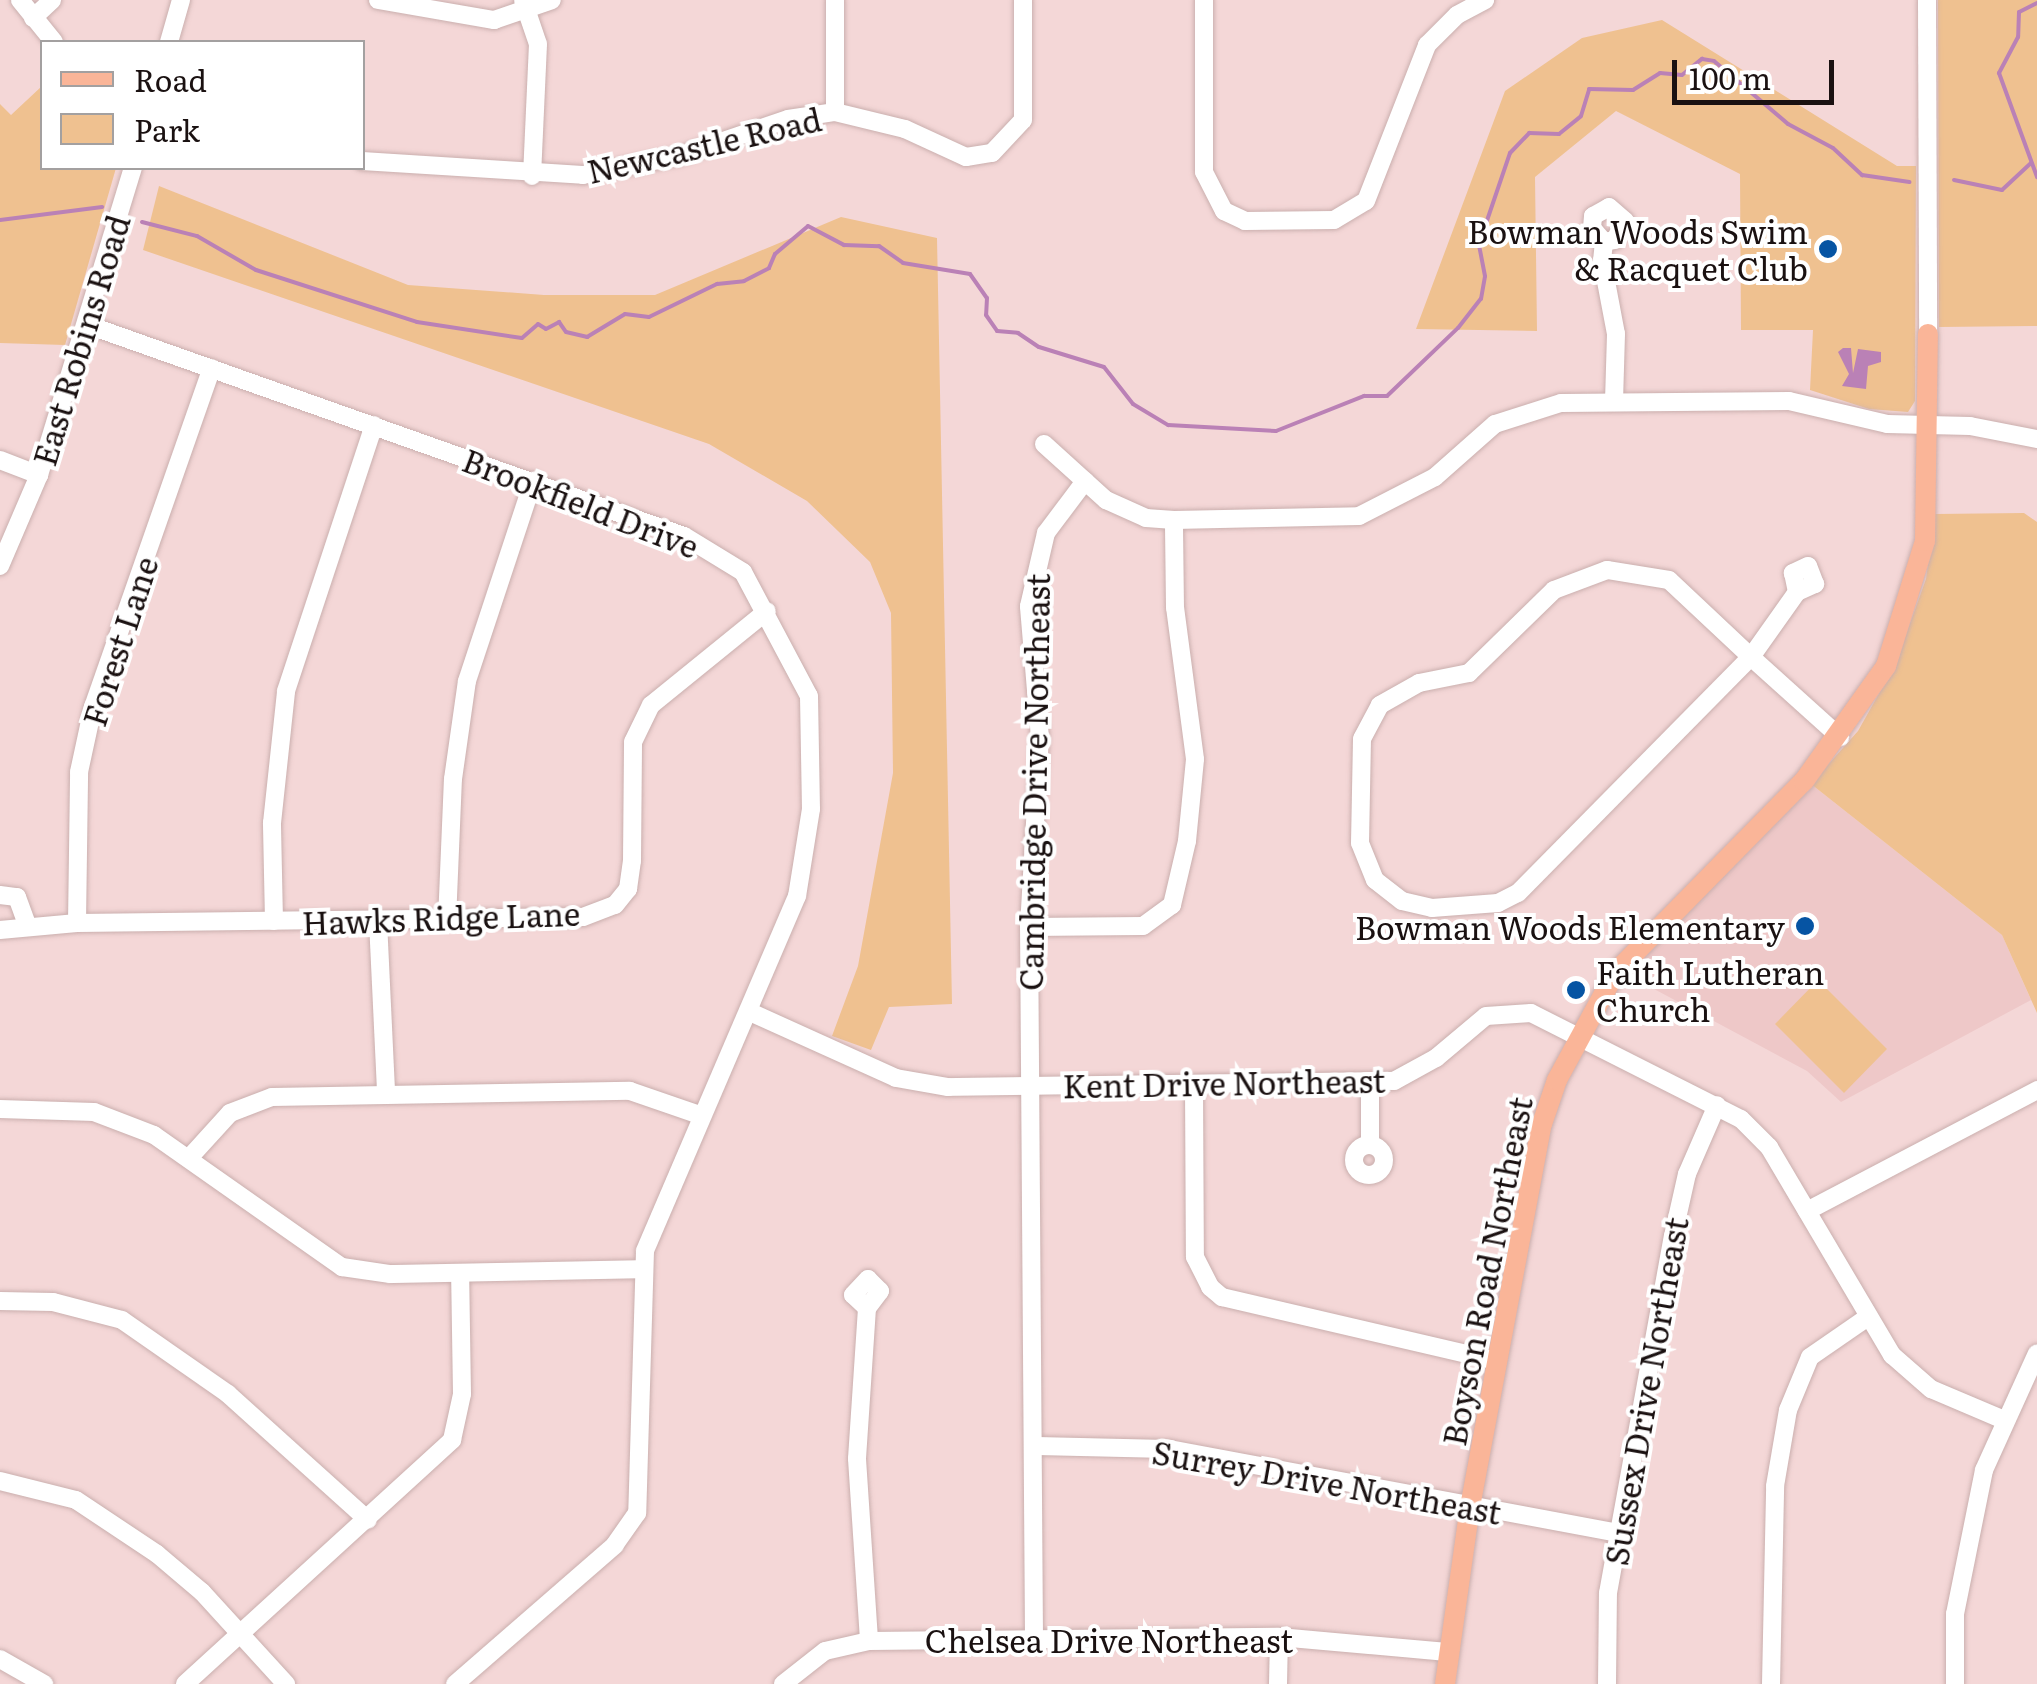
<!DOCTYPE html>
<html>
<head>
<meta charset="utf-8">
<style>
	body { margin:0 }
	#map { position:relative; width:2037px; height:1684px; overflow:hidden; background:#f4d7d7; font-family:Literata,serif }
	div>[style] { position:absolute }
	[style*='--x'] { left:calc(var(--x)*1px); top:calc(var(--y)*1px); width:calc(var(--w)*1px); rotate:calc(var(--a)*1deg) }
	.built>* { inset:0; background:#eec8c8 }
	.green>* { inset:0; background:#efc190 }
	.water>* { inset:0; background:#ba81b6 }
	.stream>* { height:4px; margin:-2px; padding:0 2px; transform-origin:2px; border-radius:2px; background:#ba81b6 }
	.roads { filter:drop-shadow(0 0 2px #caafae) drop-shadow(0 0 2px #caafae) }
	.minor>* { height:18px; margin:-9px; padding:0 9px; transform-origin:9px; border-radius:9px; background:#fff }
	.minor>.ring { margin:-9px; padding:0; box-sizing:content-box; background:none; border:18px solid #fff; border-radius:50% }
	.major>* { height:20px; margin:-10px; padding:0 10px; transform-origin:10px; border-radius:10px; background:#fab598 }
	.dots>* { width:28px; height:28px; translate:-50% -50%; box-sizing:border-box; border:5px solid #fff; border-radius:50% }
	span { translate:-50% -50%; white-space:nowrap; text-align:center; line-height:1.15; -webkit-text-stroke:8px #fff; paint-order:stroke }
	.street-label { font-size:32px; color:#1a1111 }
	.poi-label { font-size:32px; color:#1a1111 }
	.right { translate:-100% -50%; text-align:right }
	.left { translate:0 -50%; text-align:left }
	.legend { position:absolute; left:40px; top:40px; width:325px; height:130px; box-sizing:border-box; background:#fff; border:2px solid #a3a0a0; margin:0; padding:12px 18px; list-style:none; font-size:30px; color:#1a1111 }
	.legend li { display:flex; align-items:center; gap:20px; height:50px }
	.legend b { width:50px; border:2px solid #a3a0a0 }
	.scale { position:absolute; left:1672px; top:60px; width:162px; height:45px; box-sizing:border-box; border:5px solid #1a1111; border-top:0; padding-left:12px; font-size:30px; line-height:35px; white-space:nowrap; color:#1a1111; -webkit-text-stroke:8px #fff; paint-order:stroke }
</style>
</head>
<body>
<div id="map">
	<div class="built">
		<div style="clip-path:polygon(1811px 784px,2002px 935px,2031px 1000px,1841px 1102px,1807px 1071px,1628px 975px)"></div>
	</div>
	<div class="green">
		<div style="clip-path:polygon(1938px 0,2037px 0,2037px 326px,1939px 327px)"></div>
		<div style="clip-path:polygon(1662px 20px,1897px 166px,1916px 166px,1915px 401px,1908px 412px,1869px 409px,1810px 390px,1813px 330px,1741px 330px,1740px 174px,1616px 111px,1535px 177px,1537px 331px,1416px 329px,1505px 91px,1582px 38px)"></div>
		<div style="clip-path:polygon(42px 86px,42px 168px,116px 168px,65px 345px,0 343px,0 104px,11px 115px)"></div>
		<div style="clip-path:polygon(159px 186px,408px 285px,544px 295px,655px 295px,841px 217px,937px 238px,952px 1004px,889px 1007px,871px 1050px,832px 1036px,858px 966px,893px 773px,891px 613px,870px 562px,807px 501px,709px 444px,143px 250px)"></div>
		<div style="clip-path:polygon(2024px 513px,2037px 522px,2037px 1013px,2002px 935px,1811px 784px,1858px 731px,1895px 665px,1926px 579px,1935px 514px)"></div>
		<div style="clip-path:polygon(1818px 980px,1887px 1049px,1844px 1093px,1775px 1024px)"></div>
	</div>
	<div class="water">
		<div style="clip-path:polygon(1843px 348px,1851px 348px,1853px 373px,1858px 349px,1881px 352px,1881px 362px,1868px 366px,1866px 389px,1842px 386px,1849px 374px,1838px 352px)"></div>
	</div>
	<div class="stream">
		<div style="--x:2037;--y:3;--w:20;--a:153"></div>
		<div style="--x:2019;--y:12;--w:25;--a:92"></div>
		<div style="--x:2018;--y:37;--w:41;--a:117.8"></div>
		<div style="--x:1999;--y:73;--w:111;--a:69.9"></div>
		<div style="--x:1954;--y:180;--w:49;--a:11.8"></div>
		<div style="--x:2002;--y:190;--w:40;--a:-43"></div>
		<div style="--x:0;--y:220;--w:103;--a:-7.3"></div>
		<div style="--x:142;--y:222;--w:57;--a:14.3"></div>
		<div style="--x:197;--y:236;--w:68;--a:30"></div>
		<div style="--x:256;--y:270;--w:169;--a:17.9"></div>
		<div style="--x:417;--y:322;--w:106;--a:8.7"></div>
		<div style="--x:522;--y:338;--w:21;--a:-41"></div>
		<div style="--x:538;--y:324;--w:9;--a:32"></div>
		<div style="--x:546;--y:329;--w:15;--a:-28"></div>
		<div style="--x:559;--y:322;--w:12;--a:55"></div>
		<div style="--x:566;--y:332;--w:22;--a:13"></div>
		<div style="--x:587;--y:337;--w:44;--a:-31.2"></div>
		<div style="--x:625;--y:314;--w:24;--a:7"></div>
		<div style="--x:649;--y:317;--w:76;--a:-25.9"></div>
		<div style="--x:717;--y:284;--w:27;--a:-6"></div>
		<div style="--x:744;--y:281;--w:28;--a:-27"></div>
		<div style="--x:769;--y:268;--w:15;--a:-67"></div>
		<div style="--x:775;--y:254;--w:43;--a:-40.3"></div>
		<div style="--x:808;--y:226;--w:41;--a:27.8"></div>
		<div style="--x:844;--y:245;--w:35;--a:2"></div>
		<div style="--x:879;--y:246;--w:29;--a:35"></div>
		<div style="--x:903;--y:263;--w:68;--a:9.3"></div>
		<div style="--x:970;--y:274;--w:29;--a:55"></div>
		<div style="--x:987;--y:298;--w:17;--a:93"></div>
		<div style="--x:986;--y:315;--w:19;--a:55"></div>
		<div style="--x:997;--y:331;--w:21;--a:5"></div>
		<div style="--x:1018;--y:333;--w:25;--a:34"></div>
		<div style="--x:1039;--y:347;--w:68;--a:17.1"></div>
		<div style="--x:1104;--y:367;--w:47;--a:51.9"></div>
		<div style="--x:1133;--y:404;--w:41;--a:31"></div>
		<div style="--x:1168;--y:425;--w:108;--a:3.2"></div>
		<div style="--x:1276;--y:431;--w:95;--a:-21.7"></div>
		<div style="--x:1364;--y:396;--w:23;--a:0"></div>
		<div style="--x:1387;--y:396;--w:98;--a:-43.8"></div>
		<div style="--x:1458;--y:328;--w:37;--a:-52"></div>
		<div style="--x:1481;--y:299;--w:23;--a:-80"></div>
		<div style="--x:1485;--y:276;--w:33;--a:-101"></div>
		<div style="--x:1479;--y:244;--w:96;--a:-71.2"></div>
		<div style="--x:1510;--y:153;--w:28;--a:-46"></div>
		<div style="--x:1529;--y:133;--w:30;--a:2"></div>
		<div style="--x:1559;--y:134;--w:28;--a:-39"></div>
		<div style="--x:1581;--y:116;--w:28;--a:-73"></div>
		<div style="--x:1589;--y:89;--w:44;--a:1.3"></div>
		<div style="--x:1633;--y:90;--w:32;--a:-32"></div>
		<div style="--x:1660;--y:73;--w:22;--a:5"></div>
		<div style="--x:1682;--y:75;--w:26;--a:-39"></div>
		<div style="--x:1702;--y:59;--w:12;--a:9"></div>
		<div style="--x:1714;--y:61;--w:97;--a:40.4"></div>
		<div style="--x:1788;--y:124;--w:51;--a:28.1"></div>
		<div style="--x:1833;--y:148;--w:40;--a:43"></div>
		<div style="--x:1862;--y:175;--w:48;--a:8.5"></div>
	</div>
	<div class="roads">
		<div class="minor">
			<div style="--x:20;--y:0;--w:54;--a:51"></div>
			<div style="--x:378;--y:0;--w:118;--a:9.8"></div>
			<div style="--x:494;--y:20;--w:61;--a:-19"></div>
			<div style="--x:523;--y:0;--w:46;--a:71.2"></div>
			<div style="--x:538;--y:44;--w:132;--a:92.6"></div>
			<div style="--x:1204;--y:0;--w:172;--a:90"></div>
			<div style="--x:1204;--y:172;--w:44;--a:62.9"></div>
			<div style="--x:1224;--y:211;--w:23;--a:25"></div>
			<div style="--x:1245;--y:221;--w:89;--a:-0.6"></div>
			<div style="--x:1334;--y:220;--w:37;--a:-31"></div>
			<div style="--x:1366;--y:201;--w:168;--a:-68.6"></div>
			<div style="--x:1427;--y:45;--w:42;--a:-45"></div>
			<div style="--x:1457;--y:15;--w:32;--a:-28"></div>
			<div style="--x:1927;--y:0;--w:334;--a:89.8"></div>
			<div style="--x:33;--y:18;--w:26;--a:-43"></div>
			<div style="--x:169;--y:42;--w:44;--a:-74.1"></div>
			<div style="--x:835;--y:112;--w:112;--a:-90"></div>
			<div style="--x:362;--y:161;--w:221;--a:3.6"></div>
			<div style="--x:583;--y:175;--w:98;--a:-11.2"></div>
			<div style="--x:679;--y:156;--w:115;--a:-18.7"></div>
			<div style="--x:788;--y:119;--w:48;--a:-8.5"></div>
			<div style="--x:835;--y:112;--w:72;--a:13.7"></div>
			<div style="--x:905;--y:129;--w:67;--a:24.7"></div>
			<div style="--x:966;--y:157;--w:26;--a:-9"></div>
			<div style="--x:992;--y:153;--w:45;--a:-46.8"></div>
			<div style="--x:1023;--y:120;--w:120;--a:-90"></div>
			<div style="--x:1604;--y:242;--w:18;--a:-131"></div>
			<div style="--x:1592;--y:228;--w:12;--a:-85"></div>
			<div style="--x:1593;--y:216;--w:18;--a:-29"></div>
			<div style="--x:1609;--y:207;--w:21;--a:41"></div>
			<div style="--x:1625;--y:221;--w:21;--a:118"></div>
			<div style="--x:1615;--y:240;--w:11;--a:170"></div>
			<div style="--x:1604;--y:242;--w:18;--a:96"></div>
			<div style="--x:1602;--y:260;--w:75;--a:79.3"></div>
			<div style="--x:1616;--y:334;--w:68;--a:91.7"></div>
			<div style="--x:88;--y:325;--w:632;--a:19.5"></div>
			<div style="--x:684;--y:536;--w:69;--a:31.4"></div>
			<div style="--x:743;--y:572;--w:140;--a:62"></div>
			<div style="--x:809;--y:696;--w:113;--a:89"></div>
			<div style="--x:811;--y:809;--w:88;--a:99.1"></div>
			<div style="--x:797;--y:896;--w:386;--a:113.2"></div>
			<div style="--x:645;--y:1251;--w:262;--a:91.7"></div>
			<div style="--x:637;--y:1513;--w:39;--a:125"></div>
			<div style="--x:615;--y:1545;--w:212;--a:139"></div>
			<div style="--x:1044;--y:444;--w:84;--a:42.1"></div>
			<div style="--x:1106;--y:500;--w:44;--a:24.2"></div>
			<div style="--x:1146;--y:518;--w:28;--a:4"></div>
			<div style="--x:1174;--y:520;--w:185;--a:-1.2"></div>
			<div style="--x:1359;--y:516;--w:85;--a:-27.2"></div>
			<div style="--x:1435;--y:477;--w:80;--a:-41.5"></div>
			<div style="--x:1495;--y:424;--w:69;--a:-17.7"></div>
			<div style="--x:1561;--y:403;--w:228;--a:-0.5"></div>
			<div style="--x:1789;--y:401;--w:101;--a:13.2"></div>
			<div style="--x:1887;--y:424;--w:83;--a:1.4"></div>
			<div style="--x:1970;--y:426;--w:68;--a:11"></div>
			<div style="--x:0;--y:460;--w:42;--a:21"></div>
			<div style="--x:0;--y:566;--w:99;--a:-66.8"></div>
			<div style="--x:39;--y:475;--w:321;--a:-73"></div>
			<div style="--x:1797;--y:592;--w:20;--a:-24"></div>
			<div style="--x:1815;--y:584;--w:19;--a:-111"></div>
			<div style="--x:1808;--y:566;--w:17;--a:155"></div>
			<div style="--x:1793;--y:573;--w:19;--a:78"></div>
			<div style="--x:1797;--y:592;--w:80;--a:125.3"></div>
			<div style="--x:1751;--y:657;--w:112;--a:-136.8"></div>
			<div style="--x:1669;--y:580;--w:63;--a:-170.8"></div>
			<div style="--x:1607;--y:570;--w:57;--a:159.3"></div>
			<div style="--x:1554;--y:590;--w:119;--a:135.7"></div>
			<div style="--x:1469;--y:673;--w:51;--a:168.7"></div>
			<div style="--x:1419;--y:683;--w:45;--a:150.6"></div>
			<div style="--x:1380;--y:705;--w:38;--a:118"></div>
			<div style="--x:1362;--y:739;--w:104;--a:91.1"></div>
			<div style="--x:1360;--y:843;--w:40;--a:68"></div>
			<div style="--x:1375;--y:880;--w:34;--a:38"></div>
			<div style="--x:1402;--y:901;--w:31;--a:13"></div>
			<div style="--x:1432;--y:908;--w:66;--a:-4.3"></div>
			<div style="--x:1498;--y:903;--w:22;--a:-27"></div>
			<div style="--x:1518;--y:893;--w:332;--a:-45.4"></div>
			<div style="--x:1751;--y:657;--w:120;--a:42"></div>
			<div style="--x:0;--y:895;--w:17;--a:7"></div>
			<div style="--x:17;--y:897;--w:30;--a:70"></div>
			<div style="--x:274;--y:921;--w:98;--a:-91.2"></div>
			<div style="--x:272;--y:823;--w:133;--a:-83.9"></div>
			<div style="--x:286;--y:691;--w:280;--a:-71.7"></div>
			<div style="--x:378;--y:921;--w:172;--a:87.3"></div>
			<div style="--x:447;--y:921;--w:142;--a:-87.6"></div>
			<div style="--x:453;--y:779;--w:99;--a:-81.9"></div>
			<div style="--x:467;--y:681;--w:211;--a:-71.7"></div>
			<div style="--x:77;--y:923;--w:151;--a:-89.2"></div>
			<div style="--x:79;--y:772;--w:66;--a:-77.8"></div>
			<div style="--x:93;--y:707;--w:359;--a:-70.7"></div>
			<div style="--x:1029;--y:927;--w:114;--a:-0.5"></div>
			<div style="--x:1143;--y:926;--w:36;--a:-36"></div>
			<div style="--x:1172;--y:905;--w:66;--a:-76.8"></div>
			<div style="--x:1187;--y:841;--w:82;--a:-84.4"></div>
			<div style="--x:1195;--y:759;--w:152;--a:-97.5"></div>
			<div style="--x:1175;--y:608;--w:88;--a:-90.7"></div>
			<div style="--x:0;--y:930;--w:77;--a:-5.2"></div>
			<div style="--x:77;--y:923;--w:506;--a:-0.68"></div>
			<div style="--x:583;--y:917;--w:34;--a:-21"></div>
			<div style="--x:615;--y:905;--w:21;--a:-51"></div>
			<div style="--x:628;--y:889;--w:28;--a:-82"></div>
			<div style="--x:632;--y:861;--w:119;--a:-89.5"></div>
			<div style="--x:633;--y:742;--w:41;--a:-64.1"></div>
			<div style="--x:651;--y:705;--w:149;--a:-39"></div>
			<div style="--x:750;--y:1012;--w:160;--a:24.3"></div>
			<div style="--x:896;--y:1078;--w:53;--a:9.8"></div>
			<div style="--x:948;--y:1087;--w:446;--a:-0.8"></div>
			<div style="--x:1394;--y:1081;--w:48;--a:-28.7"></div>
			<div style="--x:1436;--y:1058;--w:65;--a:-40"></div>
			<div style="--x:1486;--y:1016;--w:45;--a:-3.8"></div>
			<div style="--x:1531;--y:1013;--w:235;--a:26.8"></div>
			<div style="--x:1741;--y:1119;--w:40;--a:45"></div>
			<div style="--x:1769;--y:1147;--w:242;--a:59.4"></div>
			<div style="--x:1892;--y:1355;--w:52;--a:41.1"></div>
			<div style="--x:1931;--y:1389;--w:79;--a:23"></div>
			<div style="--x:1194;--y:1086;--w:171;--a:89.7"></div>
			<div style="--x:1195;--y:1257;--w:34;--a:63"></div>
			<div style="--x:1210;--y:1287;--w:16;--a:40"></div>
			<div style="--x:1222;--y:1297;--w:283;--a:13.1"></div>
			<div style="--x:0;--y:1109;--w:94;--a:1.8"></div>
			<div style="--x:94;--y:1112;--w:64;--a:21"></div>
			<div style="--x:154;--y:1135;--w:230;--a:35.1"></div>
			<div style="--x:342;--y:1267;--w:49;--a:8.3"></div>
			<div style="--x:390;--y:1274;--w:252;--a:-1.1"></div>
			<div style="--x:1370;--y:1144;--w:60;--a:-90"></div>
			<div class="ring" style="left:1354px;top:1145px;width:12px;height:12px"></div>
			<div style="--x:190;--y:1157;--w:59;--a:-47.7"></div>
			<div style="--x:230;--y:1113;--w:45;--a:-20.9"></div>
			<div style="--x:272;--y:1097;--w:358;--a:-1"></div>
			<div style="--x:630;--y:1091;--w:76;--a:19.1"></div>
			<div style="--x:1807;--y:1211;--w:260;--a:-27.7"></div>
			<div style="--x:0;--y:1301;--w:53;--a:1.1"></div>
			<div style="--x:53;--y:1302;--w:71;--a:14.6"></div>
			<div style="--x:122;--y:1320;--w:129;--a:34.9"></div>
			<div style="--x:228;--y:1394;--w:188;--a:42"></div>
			<div style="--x:867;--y:1308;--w:19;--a:-137"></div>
			<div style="--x:853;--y:1295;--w:22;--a:-47"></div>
			<div style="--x:868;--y:1279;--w:17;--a:45"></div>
			<div style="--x:880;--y:1291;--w:21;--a:127"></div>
			<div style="--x:867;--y:1308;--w:151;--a:93.8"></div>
			<div style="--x:857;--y:1459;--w:182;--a:86.2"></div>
			<div style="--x:1035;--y:1446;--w:134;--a:1.3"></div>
			<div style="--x:1169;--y:1449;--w:457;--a:10.6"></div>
			<div style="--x:0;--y:1481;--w:78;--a:14"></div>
			<div style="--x:76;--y:1500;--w:97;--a:33.7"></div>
			<div style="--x:157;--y:1554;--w:59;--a:40.2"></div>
			<div style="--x:202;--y:1592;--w:125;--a:47.6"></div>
			<div style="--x:1034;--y:1638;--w:711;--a:-90.4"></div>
			<div style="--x:1029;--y:927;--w:189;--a:-86.7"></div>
			<div style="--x:1040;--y:738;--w:132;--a:-94.8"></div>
			<div style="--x:1029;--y:606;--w:75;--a:-76.9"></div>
			<div style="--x:1046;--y:533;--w:65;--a:-53.1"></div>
			<div style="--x:0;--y:1659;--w:51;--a:29.6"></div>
			<div style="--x:185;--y:1684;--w:362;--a:-42.4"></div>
			<div style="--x:452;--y:1440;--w:47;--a:-77.7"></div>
			<div style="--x:462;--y:1394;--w:121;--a:-90.9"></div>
			<div style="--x:783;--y:1684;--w:53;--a:-38.2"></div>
			<div style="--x:825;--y:1651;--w:45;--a:-12.8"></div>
			<div style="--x:869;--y:1641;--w:410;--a:-0.6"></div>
			<div style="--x:1279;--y:1637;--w:169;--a:5.1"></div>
			<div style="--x:1278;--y:1684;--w:47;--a:-88.8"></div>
			<div style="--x:1607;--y:1684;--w:91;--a:-89.4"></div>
			<div style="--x:1608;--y:1593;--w:363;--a:-79.7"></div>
			<div style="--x:1673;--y:1236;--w:64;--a:-77.3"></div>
			<div style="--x:1687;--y:1174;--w:75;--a:-66.5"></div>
			<div style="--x:1771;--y:1684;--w:198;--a:-88.8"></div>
			<div style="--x:1775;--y:1486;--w:77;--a:-80.3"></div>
			<div style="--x:1788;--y:1410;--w:57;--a:-67.5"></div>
			<div style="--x:1810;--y:1357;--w:70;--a:-34.6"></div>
			<div style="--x:1955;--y:1684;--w:70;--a:-90"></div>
			<div style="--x:1955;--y:1614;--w:147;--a:-78.6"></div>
			<div style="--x:1984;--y:1470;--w:128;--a:-65.6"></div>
		</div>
		<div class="major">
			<div style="--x:1445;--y:1684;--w:179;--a:-82"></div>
			<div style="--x:1470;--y:1507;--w:390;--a:-79.4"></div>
			<div style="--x:1542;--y:1124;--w:46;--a:-71.2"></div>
			<div style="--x:1557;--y:1080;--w:122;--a:-61.5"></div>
			<div style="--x:1615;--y:973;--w:269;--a:-45.5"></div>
			<div style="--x:1804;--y:781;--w:141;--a:-54.5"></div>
			<div style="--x:1886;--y:666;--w:131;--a:-72.7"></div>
			<div style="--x:1925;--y:541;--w:207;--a:-89.2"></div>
		</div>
	</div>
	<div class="dots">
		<div style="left:1828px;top:249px;background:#0654a3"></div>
		<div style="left:1805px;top:926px;background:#0654a3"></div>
		<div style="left:1576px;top:990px;background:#0654a3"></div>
	</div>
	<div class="street-label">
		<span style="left:704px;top:144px;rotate:-13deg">Newcastle Road</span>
		<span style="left:80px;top:340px;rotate:-73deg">East Robins Road</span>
		<span style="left:581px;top:502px;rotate:21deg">Brookfield Drive</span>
		<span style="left:119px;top:641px;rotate:-72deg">Forest Lane</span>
		<span style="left:1033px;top:782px;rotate:-89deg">Cambridge Drive Northeast</span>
		<span style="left:441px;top:917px;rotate:-2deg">Hawks Ridge Lane</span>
		<span style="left:1224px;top:1082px;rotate:-1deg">Kent Drive Northeast</span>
		<span style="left:1486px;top:1271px;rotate:-79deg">Boyson Road Northeast</span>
		<span style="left:1645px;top:1391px;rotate:-80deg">Sussex Drive Northeast</span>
		<span style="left:1327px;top:1481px;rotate:10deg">Surrey Drive Northeast</span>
		<span style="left:1109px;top:1639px">Chelsea Drive Northeast</span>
	</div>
	<div class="poi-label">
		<span class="right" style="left:1808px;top:249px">Bowman Woods Swim<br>&amp; Racquet Club</span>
		<span class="right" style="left:1785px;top:926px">Bowman Woods Elementary</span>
		<span class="left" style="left:1596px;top:990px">Faith Lutheran<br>Church</span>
	</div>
	<ul class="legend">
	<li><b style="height:12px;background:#fab598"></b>Road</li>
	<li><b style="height:28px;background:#efc190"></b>Park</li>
	</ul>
	<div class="scale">100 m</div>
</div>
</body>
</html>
